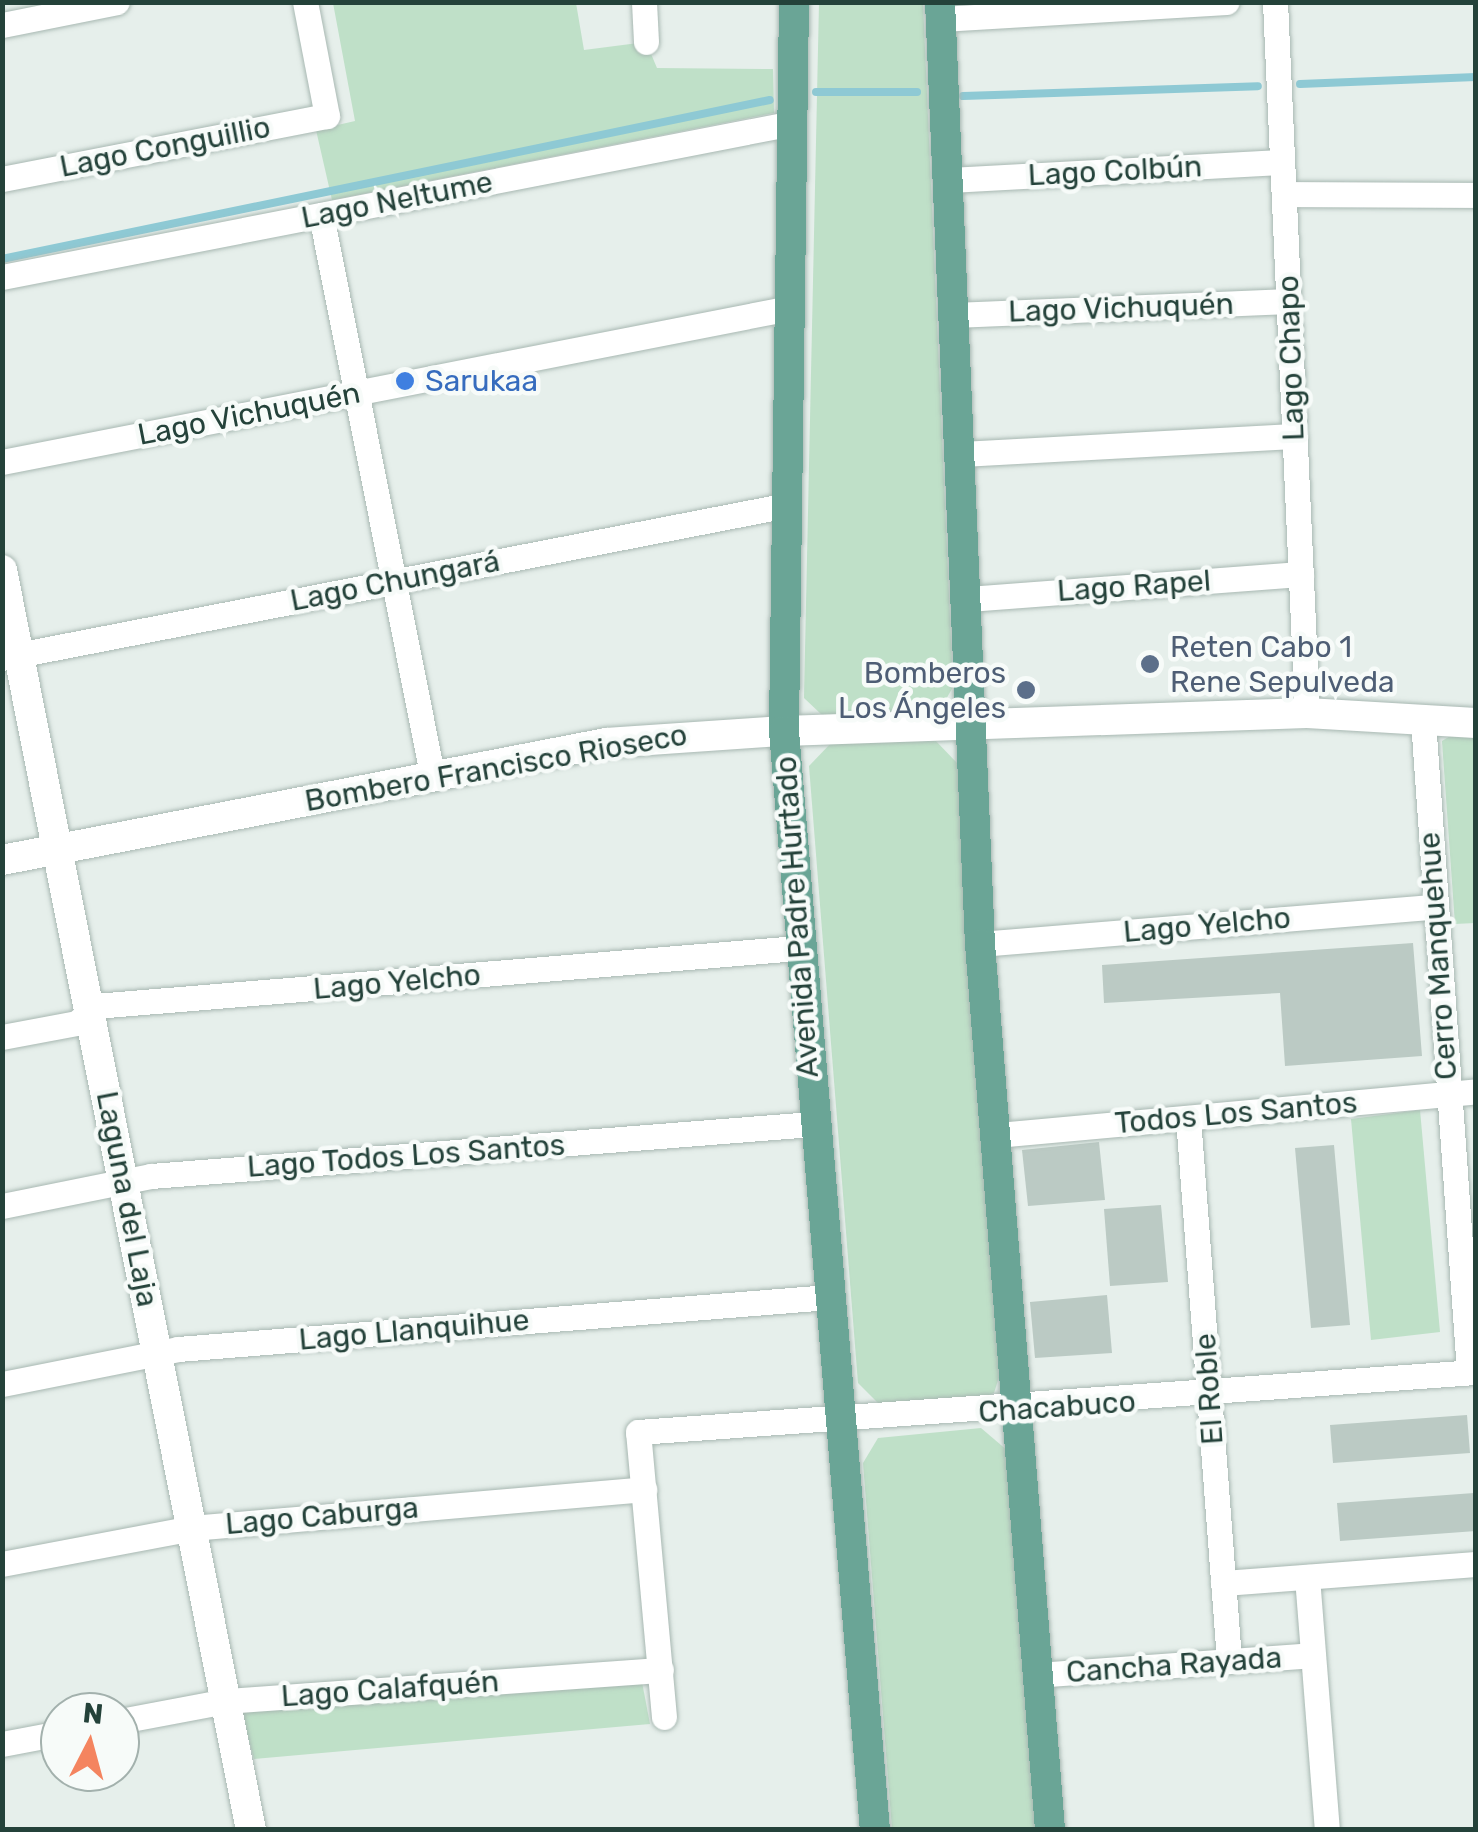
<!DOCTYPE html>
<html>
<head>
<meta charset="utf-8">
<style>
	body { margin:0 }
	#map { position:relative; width:1478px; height:1832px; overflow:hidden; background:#e6efeb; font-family:Rubik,sans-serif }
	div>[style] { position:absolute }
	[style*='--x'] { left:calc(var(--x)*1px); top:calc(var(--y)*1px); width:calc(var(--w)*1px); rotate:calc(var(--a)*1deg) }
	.green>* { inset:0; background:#bfe0c8 }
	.stream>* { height:8px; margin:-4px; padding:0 4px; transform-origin:4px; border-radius:4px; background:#8ec9d4 }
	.building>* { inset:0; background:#bbcac4 }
	.roads { filter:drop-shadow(0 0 2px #a8b8b2) drop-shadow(0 0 2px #a8b8b2) }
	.minor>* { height:25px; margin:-12.5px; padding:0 12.5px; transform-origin:12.5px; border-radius:12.5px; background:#fff }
	.tertiary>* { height:30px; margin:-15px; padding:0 15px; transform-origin:15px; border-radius:15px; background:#fff }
	.secondary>* { height:30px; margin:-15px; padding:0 15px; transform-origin:15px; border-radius:15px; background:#fff }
	.primary>* { height:30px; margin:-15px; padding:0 15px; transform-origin:15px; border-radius:15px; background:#6aa596 }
	.dots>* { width:28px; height:28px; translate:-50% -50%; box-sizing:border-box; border:5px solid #f7fbf9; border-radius:50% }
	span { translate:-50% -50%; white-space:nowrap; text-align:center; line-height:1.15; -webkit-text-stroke:9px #f7fbf9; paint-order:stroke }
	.street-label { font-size:30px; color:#24423a }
	.shop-label { font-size:30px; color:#366cbe }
	.left { translate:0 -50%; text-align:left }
	.service-label { font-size:30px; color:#4e5e75 }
	.right { translate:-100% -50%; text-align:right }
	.frame { position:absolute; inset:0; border:5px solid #24423a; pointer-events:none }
	.north { position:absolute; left:40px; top:1692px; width:100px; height:100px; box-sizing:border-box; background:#f7fbf9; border:2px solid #a3b1ad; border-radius:50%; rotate:6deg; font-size:28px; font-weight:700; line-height:40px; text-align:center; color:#24423a }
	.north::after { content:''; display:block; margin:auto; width:35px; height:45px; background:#f4845f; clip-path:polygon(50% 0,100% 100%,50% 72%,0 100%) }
</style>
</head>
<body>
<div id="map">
	<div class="green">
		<div style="clip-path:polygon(333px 3px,576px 3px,584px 50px,646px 42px,657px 68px,773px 69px,774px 113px,332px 200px,316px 130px,355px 121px)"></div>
		<div style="clip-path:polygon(819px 3px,923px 3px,953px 687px,937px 715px,822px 715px,804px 698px)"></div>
		<div style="clip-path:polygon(1452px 735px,1475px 737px,1475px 923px,1455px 924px,1442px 741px)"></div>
		<div style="clip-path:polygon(934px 739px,958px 764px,1002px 1368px,994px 1393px,981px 1398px,881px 1406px,858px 1383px,809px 766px,832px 742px)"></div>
		<div style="clip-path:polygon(1420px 1110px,1440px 1332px,1371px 1340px,1351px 1119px)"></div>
		<div style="clip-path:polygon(981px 1428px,1008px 1451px,1036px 1829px,892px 1829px,863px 1463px,878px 1438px)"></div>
		<div style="clip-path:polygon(642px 1682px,650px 1724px,254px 1759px,240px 1709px)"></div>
	</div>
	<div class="stream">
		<div style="--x:1300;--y:84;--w:176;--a:-2.3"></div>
		<div style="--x:816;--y:92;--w:101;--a:0"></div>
		<div style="--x:963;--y:96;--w:295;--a:-1.9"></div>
		<div style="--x:2;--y:259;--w:784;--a:-11.7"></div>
	</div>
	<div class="building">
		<div style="clip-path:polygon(1413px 943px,1422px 1056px,1285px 1066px,1280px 993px,1104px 1003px,1102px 965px)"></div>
		<div style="clip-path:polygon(1099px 1142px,1105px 1200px,1028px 1206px,1022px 1150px)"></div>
		<div style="clip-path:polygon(1334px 1145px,1350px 1325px,1311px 1328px,1295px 1148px)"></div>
		<div style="clip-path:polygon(1161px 1205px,1168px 1282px,1110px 1286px,1104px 1209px)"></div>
		<div style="clip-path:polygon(1107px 1295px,1112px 1353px,1035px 1358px,1030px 1302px)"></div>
		<div style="clip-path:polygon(1467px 1415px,1470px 1453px,1333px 1463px,1330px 1425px)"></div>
		<div style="clip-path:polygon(1474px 1493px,1476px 1531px,1340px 1541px,1337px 1503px)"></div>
	</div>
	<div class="roads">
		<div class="minor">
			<div style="--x:644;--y:2;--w:40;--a:87.1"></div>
			<div style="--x:1275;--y:2;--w:712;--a:87.42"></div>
			<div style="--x:941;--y:19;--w:286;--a:-3.4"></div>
			<div style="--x:2;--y:25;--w:117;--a:-11.3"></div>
			<div style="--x:2;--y:179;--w:331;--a:-11"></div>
			<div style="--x:327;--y:116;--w:116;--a:-100.9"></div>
			<div style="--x:948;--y:180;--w:334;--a:-3.1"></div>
			<div style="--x:1285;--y:194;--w:191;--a:0.3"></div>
			<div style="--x:321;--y:215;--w:570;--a:78.77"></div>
			<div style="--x:2;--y:277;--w:806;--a:-11.02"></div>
			<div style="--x:954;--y:315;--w:335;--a:-2.4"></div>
			<div style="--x:960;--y:454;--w:335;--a:-3.1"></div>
			<div style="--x:2;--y:462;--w:803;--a:-11.06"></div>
			<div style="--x:967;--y:599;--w:335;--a:-4.3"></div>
			<div style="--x:2;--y:658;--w:801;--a:-11.02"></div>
			<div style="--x:1423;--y:720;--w:654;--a:85.96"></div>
			<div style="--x:980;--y:944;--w:456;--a:-4.7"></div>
			<div style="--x:2;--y:1037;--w:76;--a:-10.6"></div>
			<div style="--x:77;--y:1023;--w:25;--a:-43"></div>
			<div style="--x:95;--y:1006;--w:705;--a:-4.72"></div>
			<div style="--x:1188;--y:1118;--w:544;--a:85.67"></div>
			<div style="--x:997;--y:1135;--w:481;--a:-5.2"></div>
			<div style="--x:2;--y:1206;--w:152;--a:-11.4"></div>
			<div style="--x:151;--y:1176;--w:663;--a:-4.5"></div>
			<div style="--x:2;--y:1384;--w:179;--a:-11.2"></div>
			<div style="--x:178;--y:1349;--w:652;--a:-4.57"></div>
			<div style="--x:2;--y:1564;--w:193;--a:-10.7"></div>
			<div style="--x:192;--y:1528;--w:454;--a:-4.9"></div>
			<div style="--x:1307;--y:1577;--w:254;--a:85.5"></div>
			<div style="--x:1223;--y:1583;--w:254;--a:-4.3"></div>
			<div style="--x:1036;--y:1675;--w:277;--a:-4.1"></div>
			<div style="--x:664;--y:1717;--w:286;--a:-95.2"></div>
			<div style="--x:638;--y:1432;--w:840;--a:-4.1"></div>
			<div style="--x:120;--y:1721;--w:108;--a:-10.7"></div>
			<div style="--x:226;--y:1701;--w:436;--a:-4.1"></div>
			<div style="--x:2;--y:1744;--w:59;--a:-10.7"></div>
		</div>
		<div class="tertiary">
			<div style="--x:2;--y:570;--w:1284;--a:78.82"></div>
			<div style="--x:2;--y:860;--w:615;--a:-10.96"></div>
			<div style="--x:606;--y:743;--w:178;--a:-3.9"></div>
		</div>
		<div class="secondary">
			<div style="--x:784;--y:731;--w:523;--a:-1.97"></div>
			<div style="--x:1307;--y:713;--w:169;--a:3.4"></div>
		</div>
		<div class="primary">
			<div style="--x:794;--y:2;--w:729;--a:90.79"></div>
			<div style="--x:784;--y:731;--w:1103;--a:85.27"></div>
			<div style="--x:940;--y:2;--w:943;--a:87.57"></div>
			<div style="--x:980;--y:944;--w:889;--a:85.48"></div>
		</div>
	</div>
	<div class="dots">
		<div style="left:405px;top:381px;background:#3f7fe0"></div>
		<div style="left:1150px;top:664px;background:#5c6f8a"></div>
		<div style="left:1026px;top:690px;background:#5c6f8a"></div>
	</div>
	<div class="street-label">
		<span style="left:165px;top:147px;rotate:-11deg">Lago Conguillio</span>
		<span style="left:1115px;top:171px;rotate:-3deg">Lago Colbún</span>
		<span style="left:397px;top:200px;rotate:-11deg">Lago Neltume</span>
		<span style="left:1121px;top:308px;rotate:-2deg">Lago Vichuquén</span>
		<span style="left:1291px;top:358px;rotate:-92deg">Lago Chapo</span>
		<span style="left:249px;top:414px;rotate:-11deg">Lago Vichuquén</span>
		<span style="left:395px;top:581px;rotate:-11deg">Lago Chungará</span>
		<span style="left:1134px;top:586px;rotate:-4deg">Lago Rapel</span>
		<span style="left:496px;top:768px;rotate:-10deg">Bombero Francisco Rioseco</span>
		<span style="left:797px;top:917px;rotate:-94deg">Avenida Padre Hurtado</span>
		<span style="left:1207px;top:925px;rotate:-5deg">Lago Yelcho</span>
		<span style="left:1438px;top:956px;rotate:-94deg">Cerro Manquehue</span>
		<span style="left:397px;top:982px;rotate:-5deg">Lago Yelcho</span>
		<span style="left:1236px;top:1113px;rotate:-5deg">Todos Los Santos</span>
		<span style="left:406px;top:1156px;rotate:-4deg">Lago Todos Los Santos</span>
		<span style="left:127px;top:1199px;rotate:79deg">Laguna del Laja</span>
		<span style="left:414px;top:1330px;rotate:-5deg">Lago Llanquihue</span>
		<span style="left:1209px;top:1389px;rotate:-94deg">El Roble</span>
		<span style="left:1057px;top:1407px;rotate:-4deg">Chacabuco</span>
		<span style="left:322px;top:1516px;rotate:-5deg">Lago Caburga</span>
		<span style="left:1174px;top:1665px;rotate:-4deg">Cancha Rayada</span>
		<span style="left:390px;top:1689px;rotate:-4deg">Lago Calafquén</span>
	</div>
	<div class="shop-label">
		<span class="left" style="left:425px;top:381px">Sarukaa</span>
	</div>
	<div class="service-label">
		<span class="left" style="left:1170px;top:664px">Reten Cabo 1<br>Rene Sepulveda</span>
		<span class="right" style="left:1006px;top:690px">Bomberos<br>Los Ángeles</span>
	</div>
	<div class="frame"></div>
	<div class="north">N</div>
</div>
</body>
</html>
